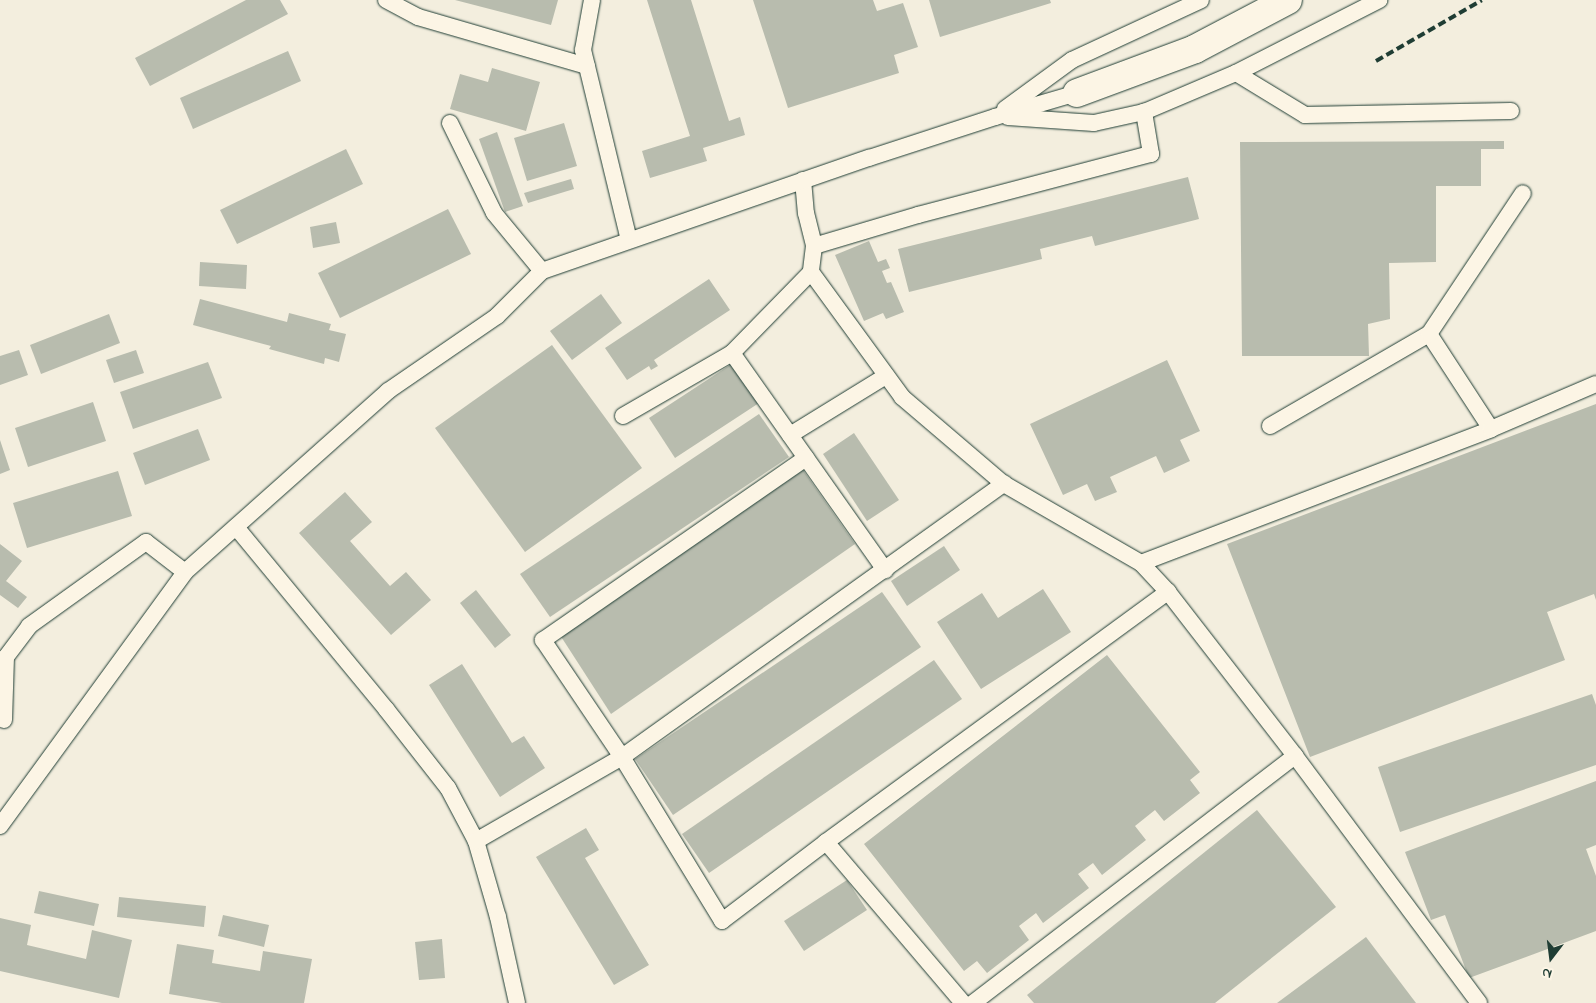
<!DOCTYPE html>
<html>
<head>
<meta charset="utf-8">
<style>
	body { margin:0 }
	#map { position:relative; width:1596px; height:1003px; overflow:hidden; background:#f3eede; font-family:"Indie Flower",sans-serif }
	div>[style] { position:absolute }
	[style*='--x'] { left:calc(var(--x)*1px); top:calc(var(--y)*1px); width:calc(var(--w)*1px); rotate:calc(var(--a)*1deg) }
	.building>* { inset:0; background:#b8bcae }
	.roads { filter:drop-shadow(0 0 1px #1f3d34) drop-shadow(0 0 1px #1f3d34) }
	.service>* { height:16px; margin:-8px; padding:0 8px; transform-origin:8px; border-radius:8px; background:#fcf5e5 }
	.minor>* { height:28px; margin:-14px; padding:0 14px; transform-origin:14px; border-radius:14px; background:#fcf5e5 }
	.rail>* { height:4px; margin-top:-2px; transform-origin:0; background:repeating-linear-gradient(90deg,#1f3d34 0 8px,transparent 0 12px) }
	span { translate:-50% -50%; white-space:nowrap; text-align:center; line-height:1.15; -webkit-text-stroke:5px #fcf5e5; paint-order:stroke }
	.north { position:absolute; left:1526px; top:933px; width:50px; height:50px; -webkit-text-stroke:4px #fcf5e5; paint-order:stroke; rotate:195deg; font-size:14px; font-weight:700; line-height:20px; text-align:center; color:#1f3d34 }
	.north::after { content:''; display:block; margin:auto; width:18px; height:22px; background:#1f3d34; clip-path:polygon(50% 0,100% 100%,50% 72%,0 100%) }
</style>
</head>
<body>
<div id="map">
	<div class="building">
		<div style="clip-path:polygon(246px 0,280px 0,288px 14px,150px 86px,135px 58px)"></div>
		<div style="clip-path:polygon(455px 0,558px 0,551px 25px)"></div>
		<div style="clip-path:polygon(647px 0,691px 0,729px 121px,740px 117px,745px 135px,703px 148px,707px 161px,650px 178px,642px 151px,690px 136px)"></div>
		<div style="clip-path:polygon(753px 0,873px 0,877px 11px,903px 3px,918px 47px,894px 55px,899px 73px,788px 108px)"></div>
		<div style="clip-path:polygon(929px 0,1050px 0,1051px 3px,940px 37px)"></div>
		<div style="clip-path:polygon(288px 51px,301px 81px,193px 129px,180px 98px)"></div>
		<div style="clip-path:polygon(492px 68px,540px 82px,526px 131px,450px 109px,460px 74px,488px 82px)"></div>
		<div style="clip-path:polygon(564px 123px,577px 166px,527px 181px,514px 138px)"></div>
		<div style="clip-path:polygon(497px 132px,523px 206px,505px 212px,479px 139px)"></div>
		<div style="clip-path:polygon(1504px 141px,1504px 149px,1481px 149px,1481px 186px,1436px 186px,1436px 262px,1389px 263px,1390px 319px,1368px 324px,1369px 356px,1242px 356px,1240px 142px)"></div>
		<div style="clip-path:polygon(346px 149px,363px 184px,237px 244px,220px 210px)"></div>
		<div style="clip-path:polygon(1188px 177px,1199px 219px,1095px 246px,1092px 236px,1040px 249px,1042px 259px,909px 292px,898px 249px)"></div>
		<div style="clip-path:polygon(571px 179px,574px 189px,528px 203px,524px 193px)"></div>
		<div style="clip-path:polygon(448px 209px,471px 254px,340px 318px,318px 273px)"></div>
		<div style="clip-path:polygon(336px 222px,340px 243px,313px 248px,310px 227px)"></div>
		<div style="clip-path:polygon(869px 241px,878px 262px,886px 259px,890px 268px,882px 271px,887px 283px,891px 282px,904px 312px,886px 319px,883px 313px,864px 321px,835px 255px)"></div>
		<div style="clip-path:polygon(200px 262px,247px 265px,246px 289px,199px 286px)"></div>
		<div style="clip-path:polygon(709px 279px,730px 310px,654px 360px,658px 366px,651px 370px,649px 366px,627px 380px,605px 348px)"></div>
		<div style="clip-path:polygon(601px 294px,622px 323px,572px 360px,550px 331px)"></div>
		<div style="clip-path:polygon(200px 299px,287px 322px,289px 313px,331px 324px,329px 330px,346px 334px,339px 362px,325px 358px,324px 364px,269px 349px,271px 346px,193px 325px)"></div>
		<div style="clip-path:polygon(109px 314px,120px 343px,41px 374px,30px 345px)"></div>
		<div style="clip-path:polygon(552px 345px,642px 468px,525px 552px,435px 428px)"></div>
		<div style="clip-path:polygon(19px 350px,28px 375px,0 385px,0 356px)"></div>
		<div style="clip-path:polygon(136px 350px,144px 373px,114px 383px,106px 360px)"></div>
		<div style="clip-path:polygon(1167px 360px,1200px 431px,1180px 440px,1190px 461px,1164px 473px,1156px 456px,1110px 477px,1117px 492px,1095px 501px,1087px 484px,1063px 495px,1030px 424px)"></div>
		<div style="clip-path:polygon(208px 362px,222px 398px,133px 429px,120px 392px)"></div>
		<div style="clip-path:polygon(733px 363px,759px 403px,675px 458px,649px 418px)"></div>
		<div style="clip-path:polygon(93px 402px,106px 441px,28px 467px,15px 428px)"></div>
		<div style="clip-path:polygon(1596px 404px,1596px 600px,1594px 594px,1547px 612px,1565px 660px,1310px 757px,1227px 544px)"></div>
		<div style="clip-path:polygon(759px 414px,789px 457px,550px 617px,520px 574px)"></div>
		<div style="clip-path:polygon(198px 429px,210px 460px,145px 485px,133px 453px)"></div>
		<div style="clip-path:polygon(854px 433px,899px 500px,867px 521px,823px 454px)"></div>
		<div style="clip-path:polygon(0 440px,10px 470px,0 474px)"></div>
		<div style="clip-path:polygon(803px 470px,855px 544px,611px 714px,560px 635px)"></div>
		<div style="clip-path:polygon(118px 471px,132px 516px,27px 548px,13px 503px)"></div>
		<div style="clip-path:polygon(345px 492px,372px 522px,350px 541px,390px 586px,406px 572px,431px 600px,391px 635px,299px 533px)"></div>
		<div style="clip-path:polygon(0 544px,22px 561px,6px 581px,27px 597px,18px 608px,0 595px)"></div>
		<div style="clip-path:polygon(944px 546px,960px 570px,907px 606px,891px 581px)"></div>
		<div style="clip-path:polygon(1043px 589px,1071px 632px,981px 689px,937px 622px,982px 593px,998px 618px)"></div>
		<div style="clip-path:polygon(476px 590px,511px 635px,495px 648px,460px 603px)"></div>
		<div style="clip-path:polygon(882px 592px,921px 647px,673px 815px,635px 759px)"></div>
		<div style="clip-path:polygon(1107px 655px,1200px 772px,1190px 780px,1200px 793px,1164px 821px,1155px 810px,1135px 826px,1146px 840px,1102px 875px,1093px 863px,1078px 874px,1089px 888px,1043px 923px,1036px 913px,1019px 926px,1029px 940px,987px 973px,977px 961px,964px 971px,864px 844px)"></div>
		<div style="clip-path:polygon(934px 660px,962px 699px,709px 873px,682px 834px)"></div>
		<div style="clip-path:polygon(462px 664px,512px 743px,524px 736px,545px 768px,500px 797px,429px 685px)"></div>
		<div style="clip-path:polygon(1592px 694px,1596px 705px,1596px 765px,1400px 832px,1378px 767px)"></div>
		<div style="clip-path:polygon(1596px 781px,1596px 845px,1586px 849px,1596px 876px,1596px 931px,1469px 978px,1445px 915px,1431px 920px,1405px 852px)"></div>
		<div style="clip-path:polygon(1257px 810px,1336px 907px,1215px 1003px,1034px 1003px,1027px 995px)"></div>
		<div style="clip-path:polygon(586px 828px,599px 850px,585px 858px,649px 965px,614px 985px,536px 857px)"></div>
		<div style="clip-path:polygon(847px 880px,867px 910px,804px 951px,784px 921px)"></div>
		<div style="clip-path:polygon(39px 891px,99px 904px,94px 926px,34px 913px)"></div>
		<div style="clip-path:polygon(119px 897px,206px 906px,204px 927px,117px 917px)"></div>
		<div style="clip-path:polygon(223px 915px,269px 925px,264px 947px,218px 936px)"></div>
		<div style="clip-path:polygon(0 918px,31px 925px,27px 945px,86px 959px,92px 930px,132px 940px,119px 998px,0 971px)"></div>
		<div style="clip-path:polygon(1366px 937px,1416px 1003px,1277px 1003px)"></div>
		<div style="clip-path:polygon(442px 939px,445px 978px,419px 980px,415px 942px)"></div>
		<div style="clip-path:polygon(177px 944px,214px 950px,212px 963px,260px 971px,263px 951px,312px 959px,304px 1003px,222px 1003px,169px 994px)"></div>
	</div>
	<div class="roads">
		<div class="service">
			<div style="--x:386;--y:0;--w:36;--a:28"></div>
			<div style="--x:418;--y:17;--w:176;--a:16.2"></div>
			<div style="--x:592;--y:0;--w:51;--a:100.2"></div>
			<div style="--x:583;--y:50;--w:195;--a:76.4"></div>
			<div style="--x:1236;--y:73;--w:81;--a:31.3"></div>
			<div style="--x:1305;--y:115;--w:206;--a:-1.1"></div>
			<div style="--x:1005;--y:109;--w:83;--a:-36.2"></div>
			<div style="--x:1072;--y:60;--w:142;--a:-24.9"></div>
			<div style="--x:1008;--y:117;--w:86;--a:4"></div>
			<div style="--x:1094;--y:123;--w:51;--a:-12.4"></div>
			<div style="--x:1144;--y:112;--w:100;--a:-23"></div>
			<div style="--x:1236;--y:73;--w:161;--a:-27"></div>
			<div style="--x:450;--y:123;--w:100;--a:63.9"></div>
			<div style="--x:494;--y:213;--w:75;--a:50.4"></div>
			<div style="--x:803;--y:180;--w:33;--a:85"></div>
			<div style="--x:806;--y:213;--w:34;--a:76"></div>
			<div style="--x:814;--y:246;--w:26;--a:97"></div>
			<div style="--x:811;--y:272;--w:155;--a:53.9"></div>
			<div style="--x:902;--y:397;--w:134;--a:40.5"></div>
			<div style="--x:1004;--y:484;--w:158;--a:30"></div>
			<div style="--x:1141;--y:563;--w:40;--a:47"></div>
			<div style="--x:1168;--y:592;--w:207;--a:52.2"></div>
			<div style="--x:1295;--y:756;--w:308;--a:53.3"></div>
			<div style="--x:814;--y:246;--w:109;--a:-16.6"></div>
			<div style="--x:918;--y:215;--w:241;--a:-14.7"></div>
			<div style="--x:1151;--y:154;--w:43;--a:-99.5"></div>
			<div style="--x:811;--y:272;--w:113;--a:134.3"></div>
			<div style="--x:732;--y:353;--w:266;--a:54.8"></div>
			<div style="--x:623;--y:416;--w:126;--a:-30"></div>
			<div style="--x:1270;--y:426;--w:184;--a:-30.1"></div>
			<div style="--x:1491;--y:429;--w:113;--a:-123.1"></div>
			<div style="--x:1429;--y:334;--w:169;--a:-56.3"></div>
			<div style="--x:790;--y:435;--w:113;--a:-31.6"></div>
			<div style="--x:806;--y:458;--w:320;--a:145.3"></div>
			<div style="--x:543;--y:640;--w:141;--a:56"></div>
			<div style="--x:622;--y:757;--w:192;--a:58.6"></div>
			<div style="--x:722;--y:921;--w:131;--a:-37.2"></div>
			<div style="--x:826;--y:842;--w:424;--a:-36.2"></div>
			<div style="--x:236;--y:527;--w:236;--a:50.5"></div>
			<div style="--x:386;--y:709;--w:100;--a:51.9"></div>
			<div style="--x:448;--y:788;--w:60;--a:62.2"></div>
			<div style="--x:476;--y:841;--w:79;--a:73.9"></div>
			<div style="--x:498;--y:917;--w:88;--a:77.5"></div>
			<div style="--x:1141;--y:563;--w:375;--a:-20.9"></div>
			<div style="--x:1491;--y:429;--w:114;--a:-23.2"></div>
			<div style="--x:4;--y:720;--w:63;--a:-88.2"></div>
			<div style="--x:6;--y:657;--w:39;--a:-53"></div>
			<div style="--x:29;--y:626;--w:144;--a:-35.7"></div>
			<div style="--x:146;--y:542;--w:49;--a:37.6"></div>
			<div style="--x:0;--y:826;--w:314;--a:-53.9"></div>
			<div style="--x:185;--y:572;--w:272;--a:-41.7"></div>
			<div style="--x:388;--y:391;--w:132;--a:-34.5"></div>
			<div style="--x:497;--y:316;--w:64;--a:-45"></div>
			<div style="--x:542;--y:271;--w:346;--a:-19.1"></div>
			<div style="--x:869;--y:158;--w:133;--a:-18"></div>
			<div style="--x:995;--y:117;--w:85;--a:-16.3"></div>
			<div style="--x:476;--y:841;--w:168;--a:-29.9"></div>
			<div style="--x:622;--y:757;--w:470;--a:-35.6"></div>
			<div style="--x:826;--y:842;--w:211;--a:49.6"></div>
			<div style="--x:973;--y:1003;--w:406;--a:-37.5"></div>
		</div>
		<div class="minor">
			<div style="--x:1077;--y:93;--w:126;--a:-20.4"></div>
			<div style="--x:1195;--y:49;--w:105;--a:-27.8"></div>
		</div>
	</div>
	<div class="rail">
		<div style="--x:1376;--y:61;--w:122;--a:-29.9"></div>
	</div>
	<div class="north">N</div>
</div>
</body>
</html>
